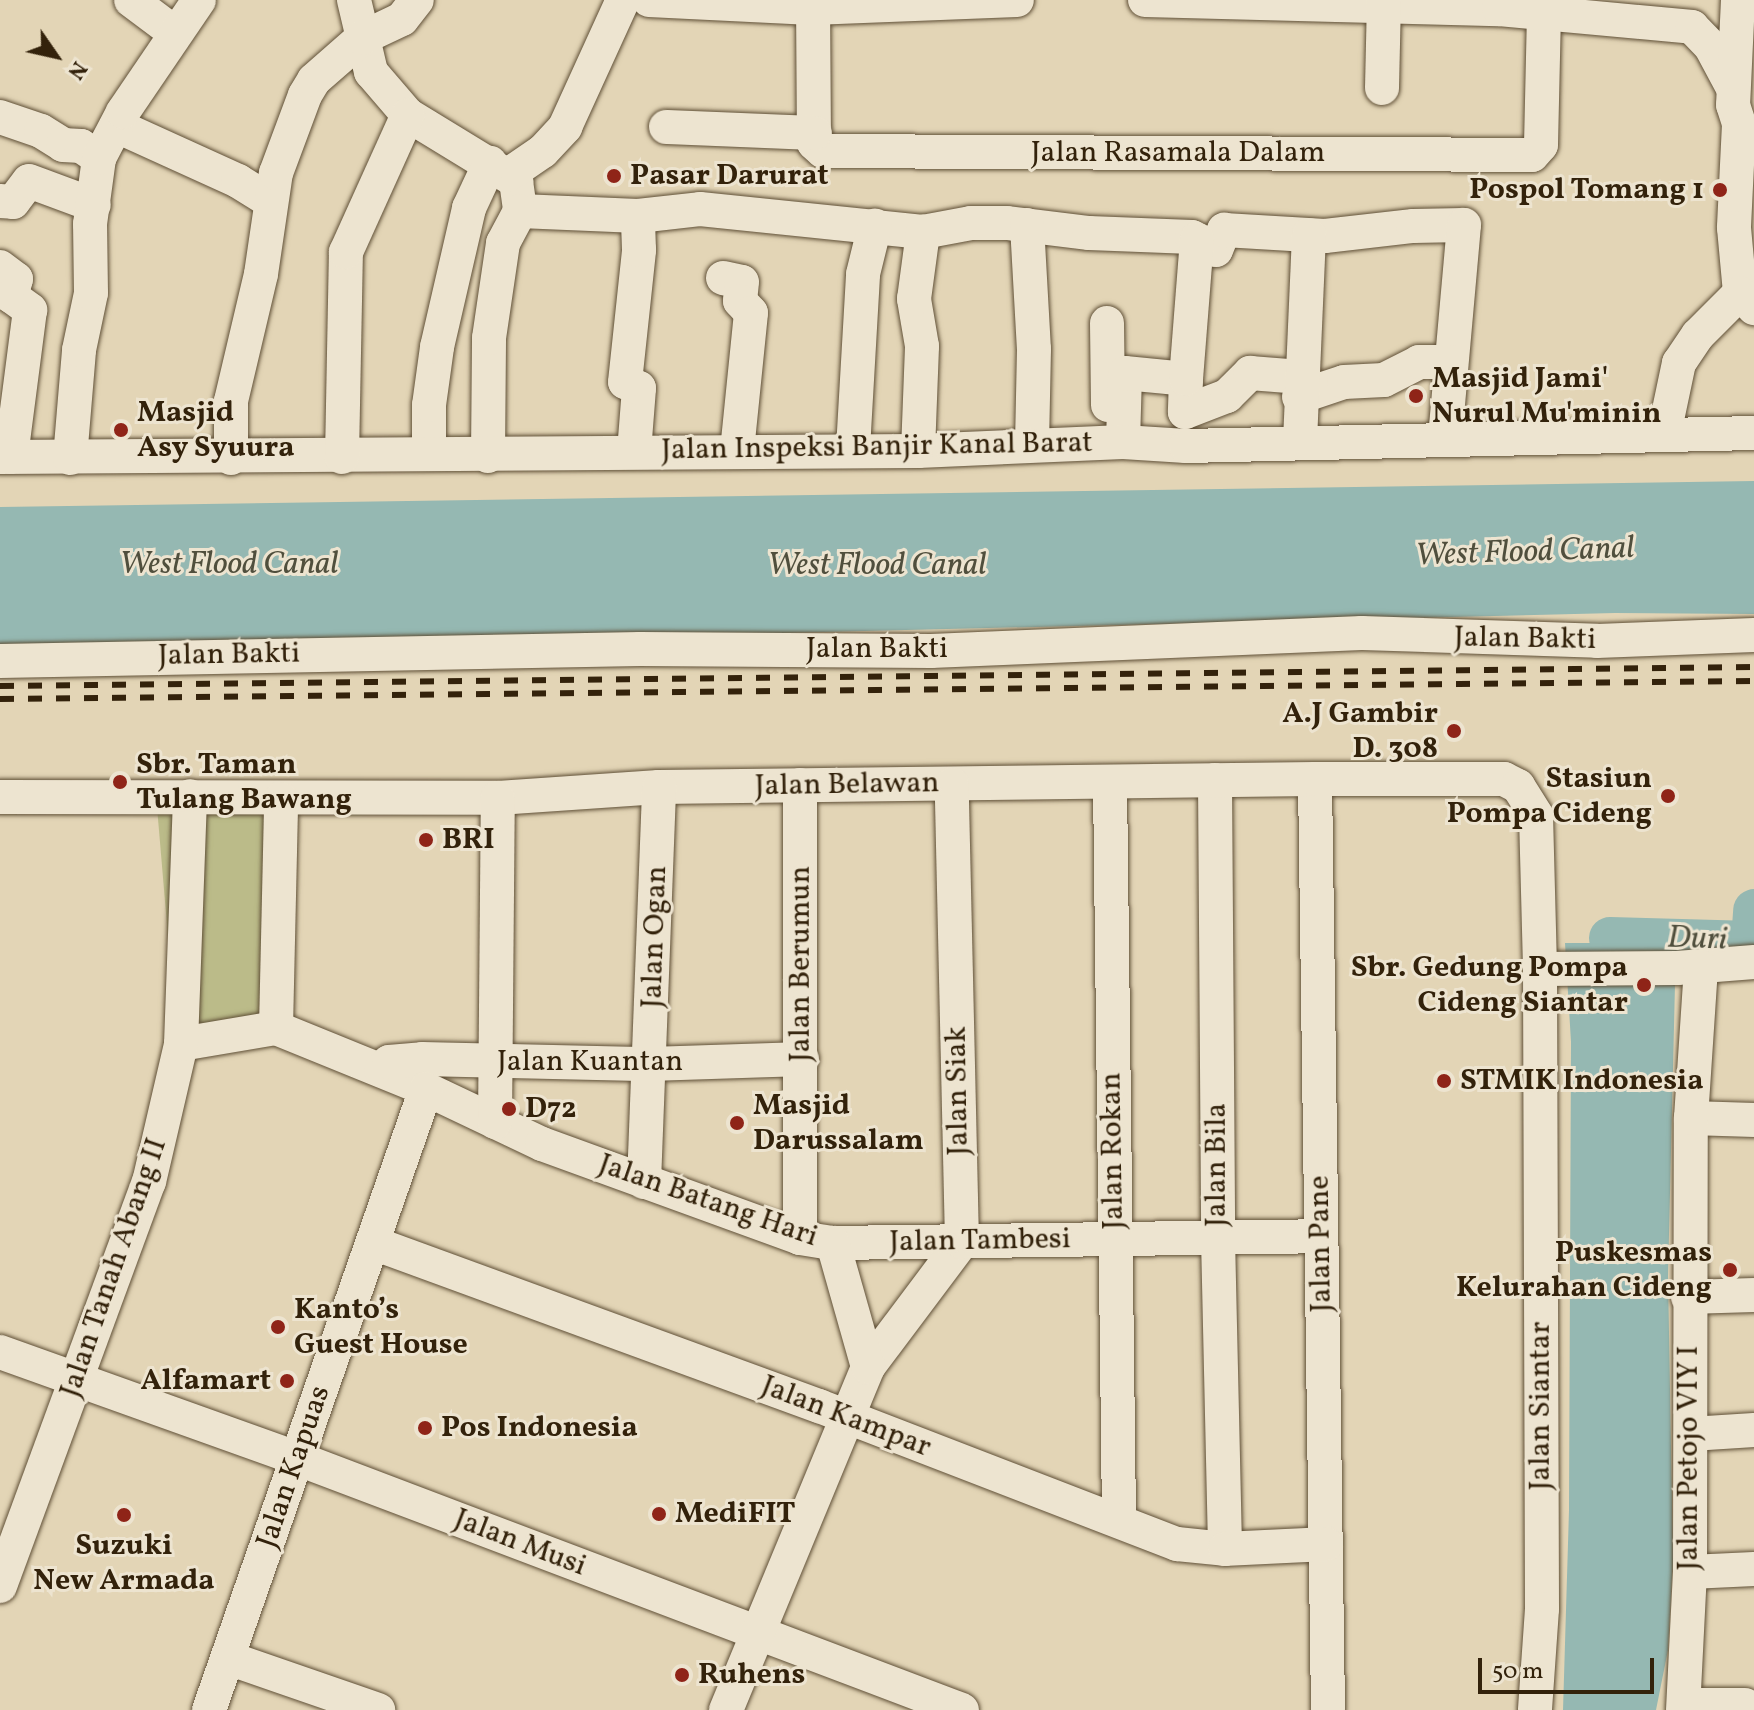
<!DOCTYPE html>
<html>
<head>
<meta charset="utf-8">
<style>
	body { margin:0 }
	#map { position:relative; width:1754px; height:1710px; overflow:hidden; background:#e3d5b6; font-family:Vollkorn,serif }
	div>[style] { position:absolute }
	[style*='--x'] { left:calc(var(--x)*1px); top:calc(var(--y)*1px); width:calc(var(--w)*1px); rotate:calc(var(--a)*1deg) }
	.green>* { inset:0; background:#bbbb89 }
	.water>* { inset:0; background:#95b8b2 }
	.river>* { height:42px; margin:-21px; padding:0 21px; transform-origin:21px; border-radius:21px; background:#95b8b2 }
	.roads { filter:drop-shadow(0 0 2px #5f4f36) drop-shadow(0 0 2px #5f4f36) }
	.minor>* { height:34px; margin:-17px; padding:0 17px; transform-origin:17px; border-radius:17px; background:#ede4d0 }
	.rail>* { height:6px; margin-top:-3px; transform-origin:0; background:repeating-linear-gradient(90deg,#33220b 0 14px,transparent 0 28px) }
	.dots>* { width:22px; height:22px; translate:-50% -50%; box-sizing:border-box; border:4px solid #ede4d0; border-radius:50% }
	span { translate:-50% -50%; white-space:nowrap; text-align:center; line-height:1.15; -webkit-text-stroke:6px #ede4d0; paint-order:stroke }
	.street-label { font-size:30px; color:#33220b }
	.poi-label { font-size:30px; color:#33220b; font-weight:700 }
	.left { translate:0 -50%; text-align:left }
	.right { translate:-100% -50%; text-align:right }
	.water-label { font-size:32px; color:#504f3d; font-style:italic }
	.north { position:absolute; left:16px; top:16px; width:80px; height:80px; -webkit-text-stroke:6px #ede4d0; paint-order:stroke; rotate:124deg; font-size:22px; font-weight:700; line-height:32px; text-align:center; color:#33220b }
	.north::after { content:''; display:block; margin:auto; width:28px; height:36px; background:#33220b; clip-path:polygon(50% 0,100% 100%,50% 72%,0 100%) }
	.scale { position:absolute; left:1478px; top:1658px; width:176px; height:36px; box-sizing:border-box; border:4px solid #33220b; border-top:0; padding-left:10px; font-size:24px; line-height:28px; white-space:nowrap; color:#33220b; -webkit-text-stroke:6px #ede4d0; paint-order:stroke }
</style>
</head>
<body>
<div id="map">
	<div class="green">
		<div style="clip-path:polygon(279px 805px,283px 1040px,175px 1019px,157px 807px)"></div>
	</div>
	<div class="water">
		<div style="clip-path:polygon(1754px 481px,1754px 614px,1615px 613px,240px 646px,0 648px,0 507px)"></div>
		<div style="clip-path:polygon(1565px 943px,1676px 943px,1668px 1276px,1673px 1560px,1668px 1650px,1656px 1710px,1563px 1710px,1569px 1510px,1571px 1042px)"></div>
	</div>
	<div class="river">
		<div style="--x:1610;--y:938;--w:142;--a:1.6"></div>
		<div style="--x:1752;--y:942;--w:32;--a:-86"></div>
	</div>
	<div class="roads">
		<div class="minor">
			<div style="--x:131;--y:0;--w:55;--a:36.9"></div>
			<div style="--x:354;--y:0;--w:74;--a:76.7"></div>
			<div style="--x:371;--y:72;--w:57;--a:49.3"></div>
			<div style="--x:408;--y:115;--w:127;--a:31.4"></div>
			<div style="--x:516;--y:181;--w:30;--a:82"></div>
			<div style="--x:520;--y:211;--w:118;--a:2.4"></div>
			<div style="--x:638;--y:216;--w:62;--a:-6.4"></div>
			<div style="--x:700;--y:209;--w:224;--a:5.9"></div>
			<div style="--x:923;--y:232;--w:49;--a:-10.6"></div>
			<div style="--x:971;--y:223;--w:36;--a:0"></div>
			<div style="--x:1007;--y:223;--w:83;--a:7"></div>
			<div style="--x:1089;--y:233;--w:103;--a:2.2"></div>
			<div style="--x:1192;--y:237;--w:27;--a:28"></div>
			<div style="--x:1216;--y:250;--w:22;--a:-68"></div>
			<div style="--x:1224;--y:230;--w:101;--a:3.4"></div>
			<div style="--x:1325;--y:236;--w:89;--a:-6.5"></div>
			<div style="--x:1413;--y:226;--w:51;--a:-1.1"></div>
			<div style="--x:1464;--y:225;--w:215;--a:95.1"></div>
			<div style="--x:649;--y:0;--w:163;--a:2.8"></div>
			<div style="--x:812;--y:8;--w:205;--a:-2.2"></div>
			<div style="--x:813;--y:0;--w:143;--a:89.6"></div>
			<div style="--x:814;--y:143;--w:12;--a:42"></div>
			<div style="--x:823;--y:151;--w:709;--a:0.32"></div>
			<div style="--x:1532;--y:155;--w:13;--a:-48"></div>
			<div style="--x:1541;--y:145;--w:133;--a:-88.7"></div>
			<div style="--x:1145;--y:0;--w:354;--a:1.5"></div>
			<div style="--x:1499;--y:9;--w:194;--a:5.3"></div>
			<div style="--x:1692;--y:27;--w:28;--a:46"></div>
			<div style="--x:1711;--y:47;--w:47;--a:61.8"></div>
			<div style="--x:1738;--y:0;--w:105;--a:92.7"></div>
			<div style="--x:1733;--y:105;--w:20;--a:72"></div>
			<div style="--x:1739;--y:124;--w:104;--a:92.8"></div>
			<div style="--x:1734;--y:228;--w:65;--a:84.7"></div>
			<div style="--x:1740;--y:293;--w:21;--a:47"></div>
			<div style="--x:1382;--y:88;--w:88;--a:-88.7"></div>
			<div style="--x:0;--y:117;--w:43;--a:18.9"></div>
			<div style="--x:41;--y:131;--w:26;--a:32"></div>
			<div style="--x:63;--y:145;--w:18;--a:3"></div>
			<div style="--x:81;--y:146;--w:22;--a:34"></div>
			<div style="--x:117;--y:126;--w:133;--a:24.4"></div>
			<div style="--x:238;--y:181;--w:39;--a:32"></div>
			<div style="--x:666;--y:127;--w:149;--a:2.3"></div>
			<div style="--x:508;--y:175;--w:42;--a:-34.4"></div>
			<div style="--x:543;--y:151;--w:33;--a:-47"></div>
			<div style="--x:565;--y:127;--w:140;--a:-65.5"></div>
			<div style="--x:0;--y:201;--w:13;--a:4"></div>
			<div style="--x:13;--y:202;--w:26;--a:-53"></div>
			<div style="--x:29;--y:181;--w:69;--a:20.3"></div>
			<div style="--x:1027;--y:225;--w:124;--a:86.8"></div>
			<div style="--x:1034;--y:349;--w:96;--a:91.2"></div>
			<div style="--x:0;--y:267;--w:20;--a:37"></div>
			<div style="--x:16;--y:279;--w:18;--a:106"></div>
			<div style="--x:11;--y:296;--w:24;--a:36"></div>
			<div style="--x:30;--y:310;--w:148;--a:97.4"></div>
			<div style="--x:723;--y:278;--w:19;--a:12"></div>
			<div style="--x:742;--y:282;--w:19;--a:96"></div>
			<div style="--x:740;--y:301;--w:16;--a:47"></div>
			<div style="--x:751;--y:313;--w:138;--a:95.8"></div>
			<div style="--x:1107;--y:323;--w:82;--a:89.3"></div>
			<div style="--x:1186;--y:379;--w:33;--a:92"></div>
			<div style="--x:1185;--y:412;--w:45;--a:-20.9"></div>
			<div style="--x:1227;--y:396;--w:33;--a:-45"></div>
			<div style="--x:1250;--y:373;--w:51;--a:4.5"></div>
			<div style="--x:1299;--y:397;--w:47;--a:-18.4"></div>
			<div style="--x:1344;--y:382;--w:40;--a:-2.9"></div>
			<div style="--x:1384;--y:380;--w:39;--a:-27"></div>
			<div style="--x:1419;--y:362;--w:31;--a:0"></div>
			<div style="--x:1664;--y:434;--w:73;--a:-78.1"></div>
			<div style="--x:1679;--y:363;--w:34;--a:-56"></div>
			<div style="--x:1698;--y:335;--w:59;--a:-45"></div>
			<div style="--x:1300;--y:441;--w:206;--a:-87.5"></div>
			<div style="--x:1123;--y:442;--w:69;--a:-88.3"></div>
			<div style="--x:1125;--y:373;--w:61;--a:5.6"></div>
			<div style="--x:1186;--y:379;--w:140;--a:-85.5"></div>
			<div style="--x:853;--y:449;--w:175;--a:-86.7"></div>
			<div style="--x:863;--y:274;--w:50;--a:-76.2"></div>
			<div style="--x:918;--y:451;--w:105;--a:-87.8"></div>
			<div style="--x:922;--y:346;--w:48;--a:-99.7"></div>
			<div style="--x:914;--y:299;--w:68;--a:-82.3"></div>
			<div style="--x:634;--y:452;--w:64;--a:-85.5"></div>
			<div style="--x:639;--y:388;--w:15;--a:-157"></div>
			<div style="--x:625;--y:382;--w:133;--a:-83.9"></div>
			<div style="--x:639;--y:250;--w:34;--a:-92"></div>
			<div style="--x:429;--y:454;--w:49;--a:-90"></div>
			<div style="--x:429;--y:405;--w:59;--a:-82.1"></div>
			<div style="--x:437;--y:347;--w:143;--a:-77"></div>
			<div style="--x:469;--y:208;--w:50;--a:-65"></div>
			<div style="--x:488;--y:456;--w:118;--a:-89.5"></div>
			<div style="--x:489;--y:338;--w:96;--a:-81.6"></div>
			<div style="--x:503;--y:243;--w:36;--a:-62"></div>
			<div style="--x:0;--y:457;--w:918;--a:-0.37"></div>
			<div style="--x:918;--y:451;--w:205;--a:-2.5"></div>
			<div style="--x:1123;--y:442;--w:63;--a:3.6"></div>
			<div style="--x:1186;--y:446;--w:568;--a:-1.31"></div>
			<div style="--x:342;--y:457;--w:205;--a:-88.9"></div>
			<div style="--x:346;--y:252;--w:150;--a:-65.7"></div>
			<div style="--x:70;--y:458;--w:108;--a:-85.2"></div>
			<div style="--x:79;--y:350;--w:58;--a:-78.1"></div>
			<div style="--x:91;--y:293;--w:69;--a:-90.8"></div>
			<div style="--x:90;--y:224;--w:67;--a:-82.2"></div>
			<div style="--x:99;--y:158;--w:52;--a:-62.4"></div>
			<div style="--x:123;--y:112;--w:135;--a:-55.8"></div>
			<div style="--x:231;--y:458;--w:57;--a:-90"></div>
			<div style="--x:231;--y:401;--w:130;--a:-76.7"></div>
			<div style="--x:261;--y:274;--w:102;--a:-81.6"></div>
			<div style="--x:276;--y:173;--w:83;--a:-69.6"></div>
			<div style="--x:305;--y:95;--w:17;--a:-59"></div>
			<div style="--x:314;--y:80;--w:64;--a:-41.2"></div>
			<div style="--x:362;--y:38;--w:44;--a:-25.4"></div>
			<div style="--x:402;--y:19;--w:24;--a:-52"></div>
			<div style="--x:0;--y:661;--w:640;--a:-1.07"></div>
			<div style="--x:640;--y:649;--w:291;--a:0.4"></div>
			<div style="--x:931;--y:651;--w:431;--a:-2.4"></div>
			<div style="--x:1362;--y:633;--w:235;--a:1.9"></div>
			<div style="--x:1597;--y:641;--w:157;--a:-2.2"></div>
			<div style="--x:1315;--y:779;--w:931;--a:89.2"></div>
			<div style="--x:1215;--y:780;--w:458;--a:89.6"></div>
			<div style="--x:1218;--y:1238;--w:311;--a:88.7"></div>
			<div style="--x:1110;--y:782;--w:738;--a:89.3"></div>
			<div style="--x:0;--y:797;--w:498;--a:0.1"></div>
			<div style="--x:498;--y:798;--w:161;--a:-3.9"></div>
			<div style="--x:659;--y:787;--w:656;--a:-0.7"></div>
			<div style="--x:1315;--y:779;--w:189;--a:0"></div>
			<div style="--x:1504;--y:779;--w:16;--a:27"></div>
			<div style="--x:1518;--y:786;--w:34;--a:58"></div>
			<div style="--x:1536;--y:815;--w:154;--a:88.5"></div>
			<div style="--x:1540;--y:969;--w:640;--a:89.82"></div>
			<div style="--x:1542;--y:1609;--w:101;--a:94"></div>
			<div style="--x:1540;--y:969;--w:137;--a:-0.4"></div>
			<div style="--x:1677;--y:968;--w:77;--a:-4.5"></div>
			<div style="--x:276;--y:1028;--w:229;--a:-88.7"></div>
			<div style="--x:181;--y:1044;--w:96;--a:-9.6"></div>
			<div style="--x:276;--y:1028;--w:162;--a:22.1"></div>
			<div style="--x:426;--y:1089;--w:128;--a:25.4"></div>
			<div style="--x:542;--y:1144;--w:275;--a:20"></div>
			<div style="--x:800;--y:1238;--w:33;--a:9"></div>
			<div style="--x:833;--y:1243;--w:487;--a:-0.8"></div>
			<div style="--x:381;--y:1070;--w:11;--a:-45"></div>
			<div style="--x:389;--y:1062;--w:33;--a:-5"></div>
			<div style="--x:422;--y:1059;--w:229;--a:1.3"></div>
			<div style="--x:651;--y:1064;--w:151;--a:-1.9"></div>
			<div style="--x:1691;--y:1118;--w:63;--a:1.8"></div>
			<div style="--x:495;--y:1122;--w:324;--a:-89.5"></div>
			<div style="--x:644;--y:1182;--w:395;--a:-87.8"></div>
			<div style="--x:800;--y:1238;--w:453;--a:-90"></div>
			<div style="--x:373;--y:1243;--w:475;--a:20.1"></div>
			<div style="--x:819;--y:1406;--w:384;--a:21.1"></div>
			<div style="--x:1177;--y:1544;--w:48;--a:5.9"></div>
			<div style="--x:1225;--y:1549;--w:101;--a:-2.8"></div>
			<div style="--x:1688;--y:1297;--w:66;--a:-1.7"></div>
			<div style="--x:0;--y:1352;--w:314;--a:19.7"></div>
			<div style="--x:296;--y:1458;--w:712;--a:20.73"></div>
			<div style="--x:868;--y:1367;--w:156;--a:-53.1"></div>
			<div style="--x:962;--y:1242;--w:458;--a:-91.3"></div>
			<div style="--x:1691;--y:1434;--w:63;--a:-3.6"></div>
			<div style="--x:1690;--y:1572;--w:64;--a:-2.7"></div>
			<div style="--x:0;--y:1586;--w:431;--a:-69.8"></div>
			<div style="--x:149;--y:1182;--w:142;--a:-76.9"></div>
			<div style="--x:181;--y:1044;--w:248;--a:-87.9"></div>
			<div style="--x:228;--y:1658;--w:159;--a:19.1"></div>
			<div style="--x:1685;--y:1705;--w:60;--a:0"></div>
			<div style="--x:209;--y:1710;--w:658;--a:-70.74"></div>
			<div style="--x:726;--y:1710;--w:371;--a:-67.5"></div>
			<div style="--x:868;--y:1367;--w:129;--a:-105.8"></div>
			<div style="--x:1683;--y:1710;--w:138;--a:-87.1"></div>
			<div style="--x:1690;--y:1572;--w:454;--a:-89.9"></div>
			<div style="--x:1691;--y:1118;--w:151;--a:-86.2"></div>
		</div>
	</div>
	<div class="rail">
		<div style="--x:0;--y:686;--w:1754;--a:-0.62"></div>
		<div style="--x:0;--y:699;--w:1754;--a:-0.59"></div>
	</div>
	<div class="dots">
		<div style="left:614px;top:176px;background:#8f2418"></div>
		<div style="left:1720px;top:190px;background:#8f2418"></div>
		<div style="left:1416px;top:396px;background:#8f2418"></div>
		<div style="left:121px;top:430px;background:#8f2418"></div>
		<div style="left:1454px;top:731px;background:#8f2418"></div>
		<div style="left:120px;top:782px;background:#8f2418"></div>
		<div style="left:1668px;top:796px;background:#8f2418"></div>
		<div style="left:426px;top:840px;background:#8f2418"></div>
		<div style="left:1644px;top:985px;background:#8f2418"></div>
		<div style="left:1444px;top:1081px;background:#8f2418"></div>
		<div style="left:509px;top:1109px;background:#8f2418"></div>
		<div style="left:737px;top:1123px;background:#8f2418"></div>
		<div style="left:1730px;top:1270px;background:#8f2418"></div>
		<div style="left:278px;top:1327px;background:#8f2418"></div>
		<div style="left:287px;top:1381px;background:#8f2418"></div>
		<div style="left:425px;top:1428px;background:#8f2418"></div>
		<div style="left:659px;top:1514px;background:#8f2418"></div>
		<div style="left:124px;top:1515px;background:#8f2418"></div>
		<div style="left:682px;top:1675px;background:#8f2418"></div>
	</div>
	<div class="street-label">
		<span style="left:1178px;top:153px">Jalan Rasamala Dalam</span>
		<span style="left:877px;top:447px;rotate:-1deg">Jalan Inspeksi Banjir Kanal Barat</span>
		<span style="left:1525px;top:639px;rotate:1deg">Jalan Bakti</span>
		<span style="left:877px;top:649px">Jalan Bakti</span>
		<span style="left:229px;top:655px;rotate:-1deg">Jalan Bakti</span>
		<span style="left:847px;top:785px;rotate:-1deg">Jalan Belawan</span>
		<span style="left:655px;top:937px;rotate:-88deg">Jalan Ogan</span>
		<span style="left:801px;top:964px;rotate:-90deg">Jalan Berumun</span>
		<span style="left:590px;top:1062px">Jalan Kuantan</span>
		<span style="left:958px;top:1091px;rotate:-91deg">Jalan Siak</span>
		<span style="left:1113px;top:1151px;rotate:-91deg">Jalan Rokan</span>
		<span style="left:1217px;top:1165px;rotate:-90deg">Jalan Bila</span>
		<span style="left:708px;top:1201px;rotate:19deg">Jalan Batang Hari</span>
		<span style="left:980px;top:1241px;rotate:-1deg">Jalan Tambesi</span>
		<span style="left:1321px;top:1244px;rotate:-91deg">Jalan Pane</span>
		<span style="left:114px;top:1268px;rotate:-71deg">Jalan Tanah Abang II</span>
		<span style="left:1541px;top:1406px;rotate:-90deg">Jalan Siantar</span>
		<span style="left:846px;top:1417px;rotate:21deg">Jalan Kampar</span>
		<span style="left:1689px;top:1458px;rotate:-90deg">Jalan Petojo VIY I</span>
		<span style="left:294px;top:1467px;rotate:-71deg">Jalan Kapuas</span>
		<span style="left:520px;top:1543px;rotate:21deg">Jalan Musi</span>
	</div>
	<div class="poi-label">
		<span class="left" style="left:630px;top:176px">Pasar Darurat</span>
		<span class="right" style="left:1704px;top:190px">Pospol Tomang 1</span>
		<span class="left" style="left:1432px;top:396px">Masjid Jami'<br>Nurul Mu'minin</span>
		<span class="left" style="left:137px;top:430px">Masjid<br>Asy Syuura</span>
		<span class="right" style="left:1438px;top:731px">A.J Gambir<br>D. 308</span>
		<span class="left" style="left:136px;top:782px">Sbr. Taman<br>Tulang Bawang</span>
		<span class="right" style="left:1652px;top:796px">Stasiun<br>Pompa Cideng</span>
		<span class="left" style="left:442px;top:840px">BRI</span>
		<span class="right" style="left:1628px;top:985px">Sbr. Gedung Pompa<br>Cideng Siantar</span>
		<span class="left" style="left:1460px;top:1081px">STMIK Indonesia</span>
		<span class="left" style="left:753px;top:1123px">Masjid<br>Darussalam</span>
		<span class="left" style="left:525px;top:1109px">D72</span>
		<span class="right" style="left:1712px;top:1270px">Puskesmas<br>Kelurahan Cideng</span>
		<span class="left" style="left:294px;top:1327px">Kanto’s<br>Guest House</span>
		<span class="right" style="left:271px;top:1381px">Alfamart</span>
		<span class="left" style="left:441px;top:1428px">Pos Indonesia</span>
		<span class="left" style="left:675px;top:1514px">MediFIT</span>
		<span style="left:124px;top:1563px">Suzuki<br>New Armada</span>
		<span class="left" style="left:698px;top:1675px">Ruhens</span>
	</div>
	<div class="water-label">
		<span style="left:1525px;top:553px;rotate:-2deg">West Flood Canal</span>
		<span style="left:229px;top:565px">West Flood Canal</span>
		<span style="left:877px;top:566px">West Flood Canal</span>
		<span style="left:1697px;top:940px;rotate:2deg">Duri</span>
	</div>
	<div class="north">N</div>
	<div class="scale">50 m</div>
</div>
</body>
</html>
